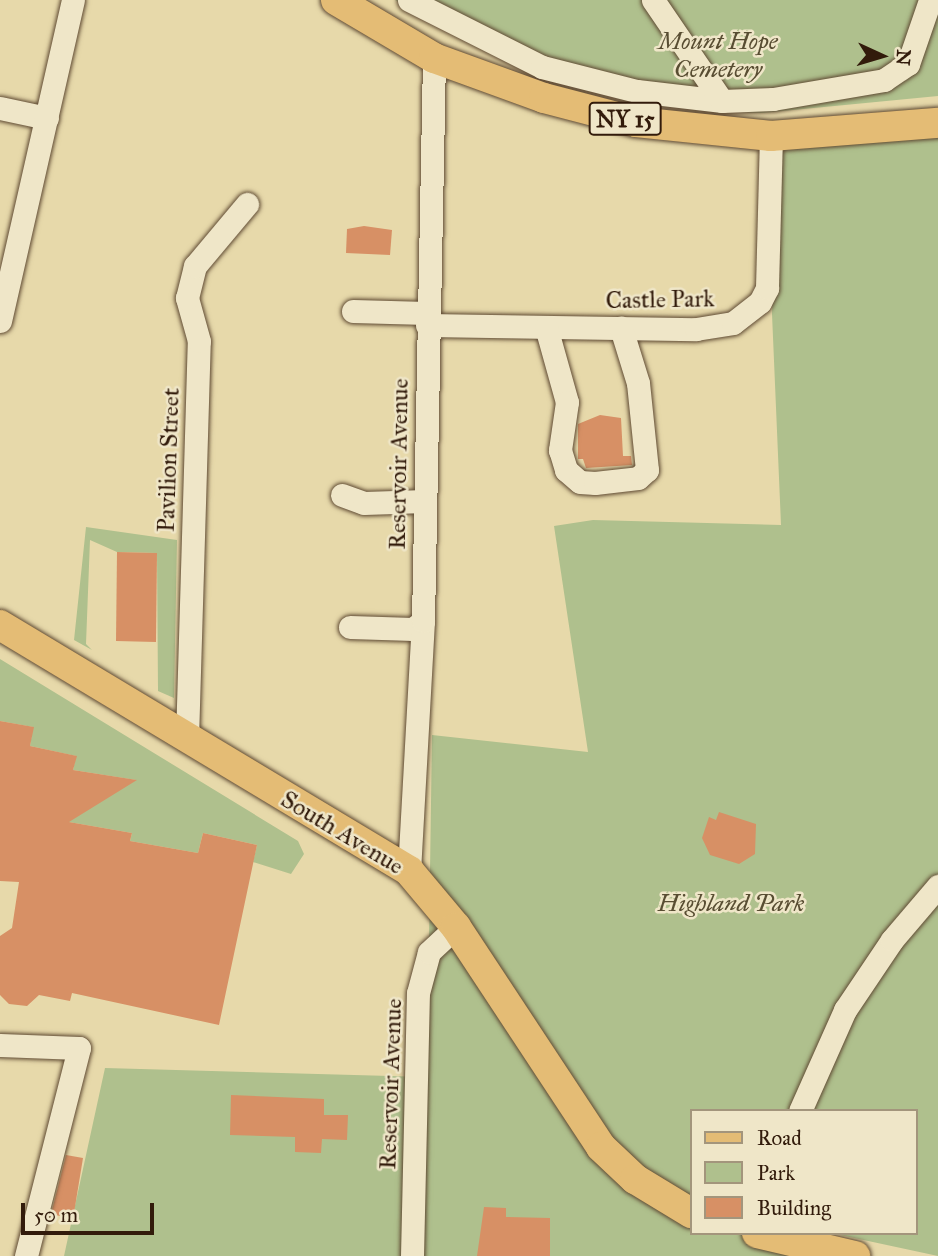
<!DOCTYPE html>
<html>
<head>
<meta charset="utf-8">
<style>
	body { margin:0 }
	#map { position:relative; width:938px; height:1256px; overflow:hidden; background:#e7d9aa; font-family:"IM FELL Great Primer",serif }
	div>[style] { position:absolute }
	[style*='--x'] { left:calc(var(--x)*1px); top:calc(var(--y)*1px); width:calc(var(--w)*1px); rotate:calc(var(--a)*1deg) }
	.green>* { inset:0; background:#afc08d }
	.building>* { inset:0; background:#d79065 }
	.roads { filter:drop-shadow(0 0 2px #5f4a33) drop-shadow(0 0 2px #5f4a33) }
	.minor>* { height:23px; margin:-11.5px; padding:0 11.5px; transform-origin:11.5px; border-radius:11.5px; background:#efe6c8 }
	.major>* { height:30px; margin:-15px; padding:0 15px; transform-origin:15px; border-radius:15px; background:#e4bc75 }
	span { translate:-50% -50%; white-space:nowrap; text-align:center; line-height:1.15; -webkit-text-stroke:5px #efe6c8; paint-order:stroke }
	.shield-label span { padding:2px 5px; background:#efe6c8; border:2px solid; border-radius:5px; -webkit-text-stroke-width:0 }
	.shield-label { font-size:23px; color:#321b0b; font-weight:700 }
	.park-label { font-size:24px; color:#584d32; font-style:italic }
	.street-label { font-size:24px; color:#321b0b }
	.legend { position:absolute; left:690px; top:1109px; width:228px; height:126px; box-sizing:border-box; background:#efe6c8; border:2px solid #a3957c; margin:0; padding:9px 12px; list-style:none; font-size:21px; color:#321b0b }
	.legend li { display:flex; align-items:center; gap:14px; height:35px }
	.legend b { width:35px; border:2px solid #a3957c }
	.north { position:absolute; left:847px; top:21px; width:70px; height:70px; -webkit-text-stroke:5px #efe6c8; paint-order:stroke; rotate:94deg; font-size:19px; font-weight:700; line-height:28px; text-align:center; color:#321b0b }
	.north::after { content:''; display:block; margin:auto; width:24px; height:32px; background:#321b0b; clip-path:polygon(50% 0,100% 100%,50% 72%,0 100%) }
	.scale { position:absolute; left:21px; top:1203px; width:133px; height:32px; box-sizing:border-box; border:4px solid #321b0b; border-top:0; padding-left:9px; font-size:21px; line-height:24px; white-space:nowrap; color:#321b0b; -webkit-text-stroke:5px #efe6c8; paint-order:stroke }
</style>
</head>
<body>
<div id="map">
	<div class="green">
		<div style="clip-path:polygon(395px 0,938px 0,938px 96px,762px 113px,702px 111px,604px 89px,440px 26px)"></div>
		<div style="clip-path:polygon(938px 135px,938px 1256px,831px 1233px,915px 1233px,915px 1111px,691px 1111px,691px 1233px,793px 1233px,787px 1256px,64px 1256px,105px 1068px,427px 1077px,432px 735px,588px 752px,554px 526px,593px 520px,781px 525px,772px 314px,778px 157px,784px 150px)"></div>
		<div style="clip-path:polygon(86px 527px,177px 540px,174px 698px,158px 691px,157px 553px,117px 552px,90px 540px,86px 644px,92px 650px,74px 640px)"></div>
		<div style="clip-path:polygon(0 659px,298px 841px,304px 854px,291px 874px,253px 862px,257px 845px,203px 833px,198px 853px,130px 841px,132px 833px,63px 821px,136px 780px,73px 770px,76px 756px,30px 746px,33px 727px,0 721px)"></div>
	</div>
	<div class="building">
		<div style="clip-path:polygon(364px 226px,392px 230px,390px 255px,346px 253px,347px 229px)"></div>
		<div style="clip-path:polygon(600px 415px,621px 418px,623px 456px,631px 456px,632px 465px,586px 468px,583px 459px,578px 459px,578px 424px)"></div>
		<div style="clip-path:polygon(117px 552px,157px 553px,156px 642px,116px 641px)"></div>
		<div style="clip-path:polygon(0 721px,34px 727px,30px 746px,77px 756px,73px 770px,137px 780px,69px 822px,132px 833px,130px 841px,198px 853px,203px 833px,257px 845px,219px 1025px,72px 993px,70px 1001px,39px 995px,27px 1006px,9px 1004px,0 995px,0 936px,12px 928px,19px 882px,0 881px)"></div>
		<div style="clip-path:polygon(719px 812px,756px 824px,755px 854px,739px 864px,710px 855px,702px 838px,709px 817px,716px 820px)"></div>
		<div style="clip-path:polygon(231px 1095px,324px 1099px,324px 1115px,348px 1115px,347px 1140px,322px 1139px,321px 1153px,295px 1152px,295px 1137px,230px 1135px)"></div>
		<div style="clip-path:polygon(66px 1155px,83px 1158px,73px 1219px,51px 1214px)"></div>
		<div style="clip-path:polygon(484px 1207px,506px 1208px,506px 1217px,550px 1218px,550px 1256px,477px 1256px)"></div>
	</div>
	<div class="roads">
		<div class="minor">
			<div style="--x:409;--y:0;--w:149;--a:26.7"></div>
			<div style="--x:542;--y:67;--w:98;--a:14.2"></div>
			<div style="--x:637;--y:91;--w:86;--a:6.7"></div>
			<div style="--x:722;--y:101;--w:51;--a:-2.2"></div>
			<div style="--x:773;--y:99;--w:113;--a:-9.7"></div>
			<div style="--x:884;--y:80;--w:29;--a:-34"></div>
			<div style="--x:908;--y:64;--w:68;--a:-71"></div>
			<div style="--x:653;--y:0;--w:122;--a:55.7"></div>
			<div style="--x:0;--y:108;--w:48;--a:12"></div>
			<div style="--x:353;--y:311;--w:74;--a:1.5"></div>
			<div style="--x:0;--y:321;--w:329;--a:-77.2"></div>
			<div style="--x:427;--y:325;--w:269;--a:0.9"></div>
			<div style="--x:696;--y:329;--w:37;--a:-9"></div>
			<div style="--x:733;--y:323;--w:34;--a:-38"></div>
			<div style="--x:760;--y:302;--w:16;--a:-63"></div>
			<div style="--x:767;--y:288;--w:152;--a:-88.5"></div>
			<div style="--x:546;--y:327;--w:78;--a:74.4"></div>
			<div style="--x:567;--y:402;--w:49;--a:98.3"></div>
			<div style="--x:560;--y:450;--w:21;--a:73"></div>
			<div style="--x:566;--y:470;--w:18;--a:41"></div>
			<div style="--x:580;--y:482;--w:15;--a:4"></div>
			<div style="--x:595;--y:483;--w:43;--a:-6.6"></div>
			<div style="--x:638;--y:478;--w:12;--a:-42"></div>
			<div style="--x:647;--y:470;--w:87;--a:-95.9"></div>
			<div style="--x:638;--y:383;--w:58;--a:-107.2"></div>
			<div style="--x:342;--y:495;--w:23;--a:20"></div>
			<div style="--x:364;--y:503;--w:61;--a:-1.9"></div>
			<div style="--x:350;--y:627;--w:63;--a:1.8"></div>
			<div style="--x:413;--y:629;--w:13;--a:-39"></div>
			<div style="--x:187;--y:739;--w:398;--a:-88.3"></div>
			<div style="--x:199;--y:341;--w:45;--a:-105.6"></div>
			<div style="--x:187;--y:298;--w:33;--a:-76"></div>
			<div style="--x:195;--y:266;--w:81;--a:-50"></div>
			<div style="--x:409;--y:871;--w:250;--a:-86.8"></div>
			<div style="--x:423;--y:621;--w:563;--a:-88.88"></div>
			<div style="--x:0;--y:1045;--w:79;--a:2.2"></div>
			<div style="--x:79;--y:1048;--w:215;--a:104.3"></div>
			<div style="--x:800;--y:1111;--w:111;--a:-66"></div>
			<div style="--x:845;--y:1010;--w:84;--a:-56.1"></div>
			<div style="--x:892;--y:940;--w:71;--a:-49.6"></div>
			<div style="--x:412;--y:1256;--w:263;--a:-88.7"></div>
			<div style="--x:418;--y:993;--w:42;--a:-75"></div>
			<div style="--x:429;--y:952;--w:37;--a:-43"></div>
		</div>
		<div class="major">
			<div style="--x:336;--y:0;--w:114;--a:30.6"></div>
			<div style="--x:434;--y:58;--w:117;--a:20"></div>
			<div style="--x:544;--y:98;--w:95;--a:14.6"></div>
			<div style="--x:636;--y:122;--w:136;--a:5.9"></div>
			<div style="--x:771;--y:136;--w:168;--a:-4.5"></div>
			<div style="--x:0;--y:625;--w:477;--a:31"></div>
			<div style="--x:409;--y:871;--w:73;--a:50"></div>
			<div style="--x:456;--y:927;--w:263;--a:56.6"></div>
			<div style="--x:601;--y:1147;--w:47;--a:43.3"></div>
			<div style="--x:635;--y:1179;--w:66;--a:31.3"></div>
			<div style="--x:757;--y:1233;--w:101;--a:13.2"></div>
		</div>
	</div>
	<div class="shield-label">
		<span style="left:625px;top:119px">NY 15</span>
	</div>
	<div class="park-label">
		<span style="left:718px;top:56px">Mount Hope<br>Cemetery</span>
		<span style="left:731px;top:904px">Highland Park</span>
	</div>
	<div class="street-label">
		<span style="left:660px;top:300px;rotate:-1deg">Castle Park</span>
		<span style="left:169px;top:460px;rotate:-88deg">Pavilion Street</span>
		<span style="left:399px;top:464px;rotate:-89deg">Reservoir Avenue</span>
		<span style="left:342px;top:833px;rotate:31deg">South Avenue</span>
		<span style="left:391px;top:1084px;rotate:-88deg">Reservoir Avenue</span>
	</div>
	<ul class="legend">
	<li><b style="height:9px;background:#e4bc75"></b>Road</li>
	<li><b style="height:19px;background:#afc08d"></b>Park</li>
	<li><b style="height:19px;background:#d79065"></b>Building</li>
	</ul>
	<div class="north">N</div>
	<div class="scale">50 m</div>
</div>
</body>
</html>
